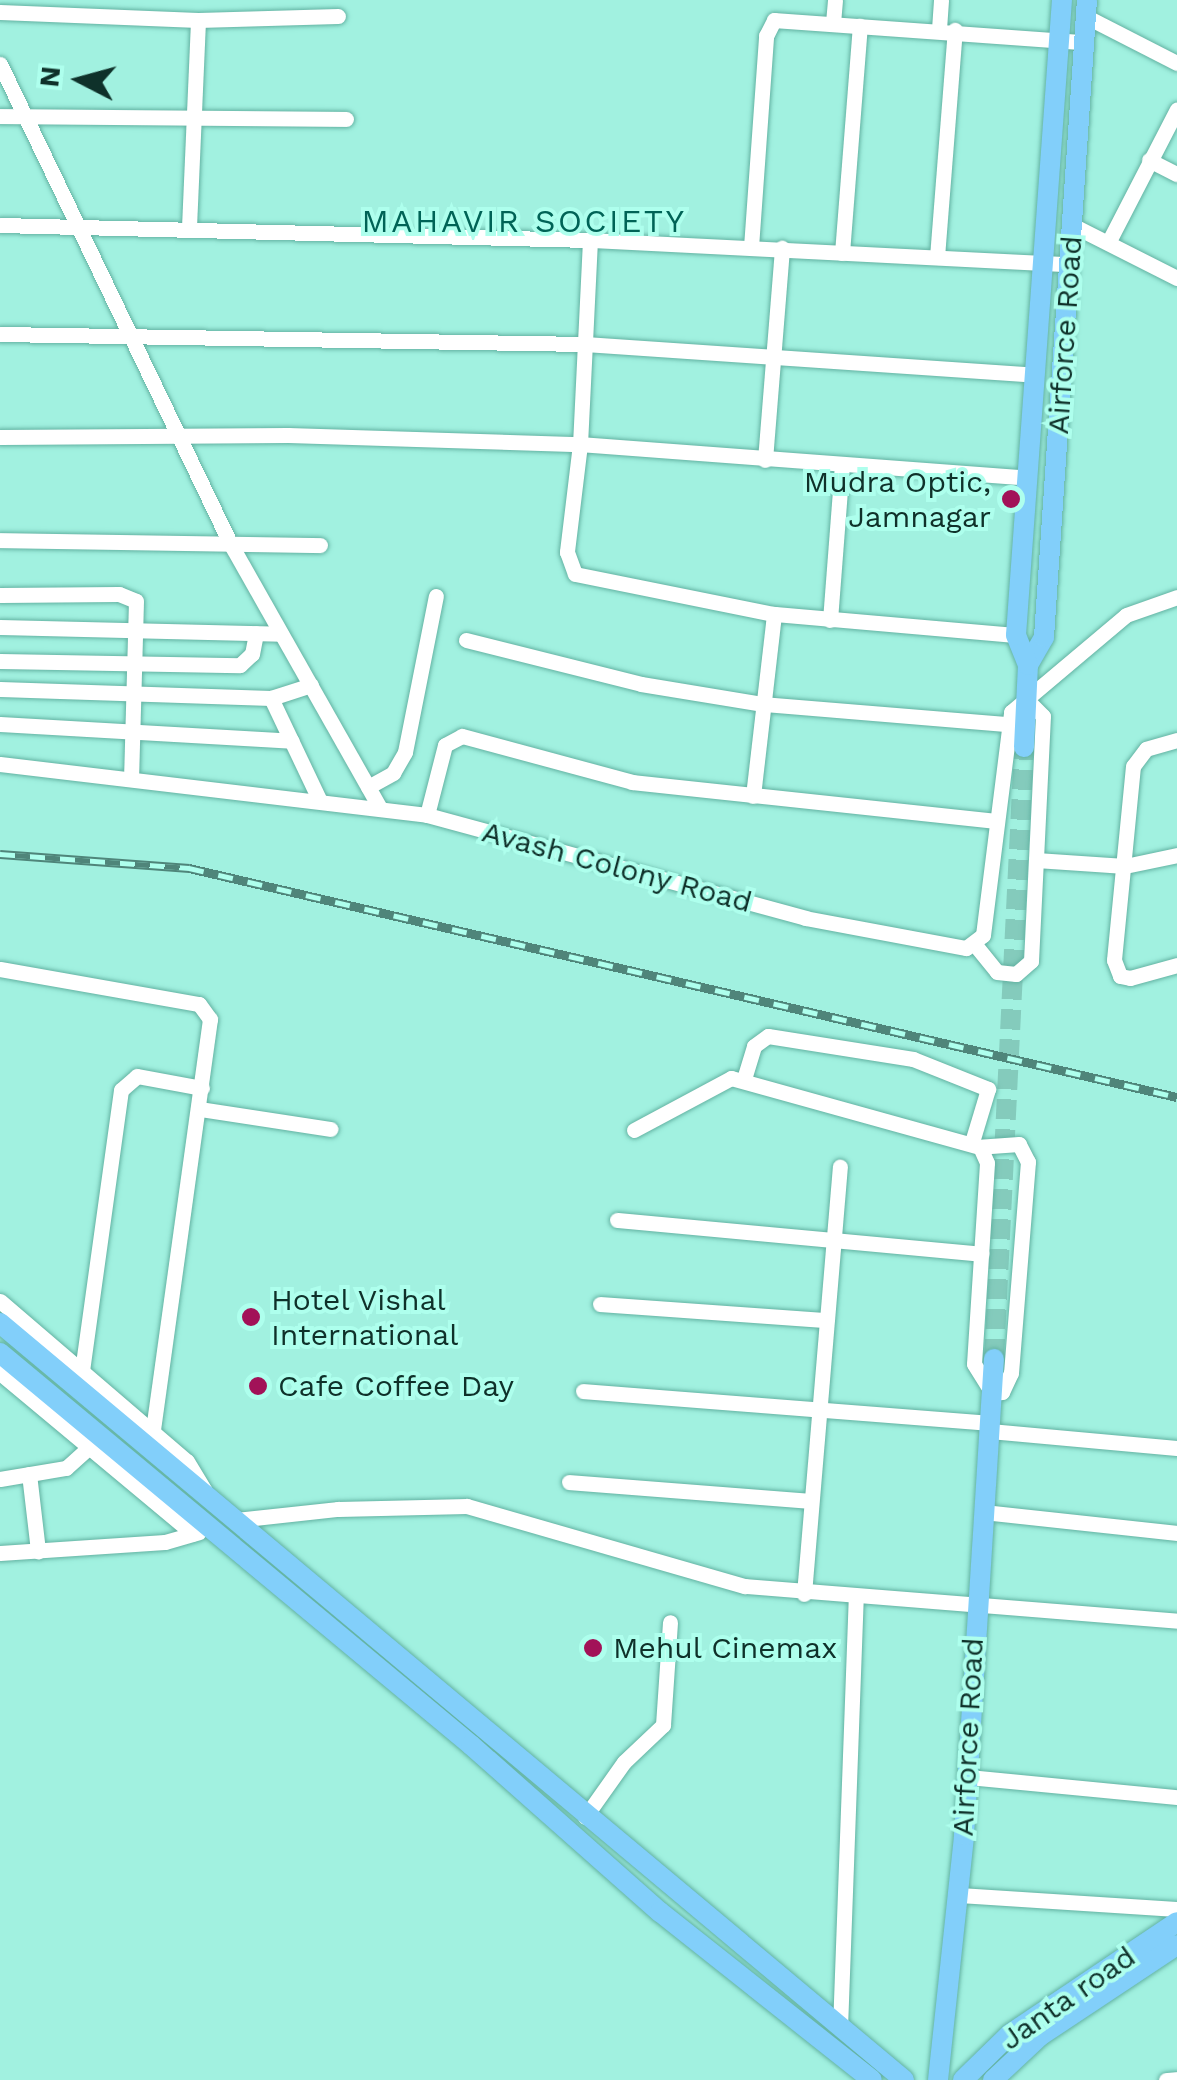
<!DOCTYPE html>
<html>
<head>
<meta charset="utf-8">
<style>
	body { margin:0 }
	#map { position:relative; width:1177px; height:2080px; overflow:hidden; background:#a1f1e0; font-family:"Work Sans",sans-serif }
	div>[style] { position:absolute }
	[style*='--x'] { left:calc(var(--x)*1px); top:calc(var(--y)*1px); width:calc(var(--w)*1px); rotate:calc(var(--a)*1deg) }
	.major-tunnel>* { height:20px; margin-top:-10px; transform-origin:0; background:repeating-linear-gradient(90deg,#84cbbc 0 20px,transparent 0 30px) }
	.roads { filter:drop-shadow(0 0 2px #63b2a2) drop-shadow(0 0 2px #63b2a2) }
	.minor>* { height:15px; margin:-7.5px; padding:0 7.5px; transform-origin:7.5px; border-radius:7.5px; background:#fff }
	.major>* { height:20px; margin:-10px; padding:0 10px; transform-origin:10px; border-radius:10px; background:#82cffa }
	.rail>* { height:9px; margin-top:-4.5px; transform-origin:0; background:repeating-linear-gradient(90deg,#aeffed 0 15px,#4f857a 0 30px); box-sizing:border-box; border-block:2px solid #4f857a }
	.dots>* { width:28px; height:28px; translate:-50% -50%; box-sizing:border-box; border:5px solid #aeffed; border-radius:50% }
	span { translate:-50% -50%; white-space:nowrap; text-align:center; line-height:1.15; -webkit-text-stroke:8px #aeffed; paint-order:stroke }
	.street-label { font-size:30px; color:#0f312a }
	.poi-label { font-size:30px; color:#0f312a }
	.right { translate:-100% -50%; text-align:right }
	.left { translate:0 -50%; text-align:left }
	.neighbourhood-label { font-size:32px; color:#006356; letter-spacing:2.5px }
	.north { position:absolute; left:30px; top:30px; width:100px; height:100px; -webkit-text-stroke:8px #aeffed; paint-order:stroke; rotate:276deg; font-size:28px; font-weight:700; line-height:40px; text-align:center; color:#0f312a }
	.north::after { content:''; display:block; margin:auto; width:35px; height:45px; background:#0f312a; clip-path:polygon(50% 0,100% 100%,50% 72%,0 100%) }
</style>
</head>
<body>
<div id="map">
	<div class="major-tunnel">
		<div style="--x:994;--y:1359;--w:613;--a:-87.19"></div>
	</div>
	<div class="roads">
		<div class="minor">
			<div style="--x:0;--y:12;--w:198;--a:2.3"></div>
			<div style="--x:198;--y:20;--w:140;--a:-1.6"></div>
			<div style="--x:1085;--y:16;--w:103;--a:27.1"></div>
			<div style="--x:833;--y:23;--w:23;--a:-85"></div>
			<div style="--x:939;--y:29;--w:29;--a:-86"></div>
			<div style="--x:0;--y:64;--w:531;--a:64.35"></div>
			<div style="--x:230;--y:543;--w:305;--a:60.5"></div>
			<div style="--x:0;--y:116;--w:346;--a:0.5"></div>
			<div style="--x:1149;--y:160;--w:31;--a:27"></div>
			<div style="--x:0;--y:225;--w:590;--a:1.46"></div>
			<div style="--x:590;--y:240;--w:481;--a:2.9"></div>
			<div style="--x:1072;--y:225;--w:118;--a:26.8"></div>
			<div style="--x:189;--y:227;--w:207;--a:-87.5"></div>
			<div style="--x:590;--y:240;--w:204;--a:92.8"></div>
			<div style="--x:580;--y:444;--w:109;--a:96.9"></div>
			<div style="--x:567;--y:552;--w:23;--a:70"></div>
			<div style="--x:575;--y:574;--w:203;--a:11.4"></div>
			<div style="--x:774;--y:614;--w:243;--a:5"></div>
			<div style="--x:1109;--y:241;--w:148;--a:-62.7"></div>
			<div style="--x:751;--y:247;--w:212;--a:-85.9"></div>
			<div style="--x:766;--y:36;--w:18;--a:-63"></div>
			<div style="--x:774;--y:20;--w:310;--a:4.1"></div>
			<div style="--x:842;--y:253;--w:228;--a:-85.5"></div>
			<div style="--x:937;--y:257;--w:228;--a:-85.5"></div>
			<div style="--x:0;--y:334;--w:585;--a:0.98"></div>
			<div style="--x:585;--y:344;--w:451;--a:3.9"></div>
			<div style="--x:0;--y:437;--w:288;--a:-0.4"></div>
			<div style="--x:288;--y:435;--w:292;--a:1.8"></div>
			<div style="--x:580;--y:444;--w:449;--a:4.3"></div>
			<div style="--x:765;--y:460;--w:213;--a:-85.4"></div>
			<div style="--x:0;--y:540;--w:320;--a:0.9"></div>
			<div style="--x:0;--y:595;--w:119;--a:-0.5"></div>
			<div style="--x:119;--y:594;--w:18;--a:22"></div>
			<div style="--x:136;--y:601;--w:177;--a:91.6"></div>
			<div style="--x:830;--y:620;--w:155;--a:-85.6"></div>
			<div style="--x:0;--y:627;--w:281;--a:1.4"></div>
			<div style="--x:466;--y:640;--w:180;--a:14.1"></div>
			<div style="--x:641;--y:684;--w:124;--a:9.3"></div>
			<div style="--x:763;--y:704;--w:245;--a:4.7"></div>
			<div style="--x:0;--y:661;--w:240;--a:1"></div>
			<div style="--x:240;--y:665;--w:16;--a:-43"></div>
			<div style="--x:252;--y:654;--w:21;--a:-79"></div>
			<div style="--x:0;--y:689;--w:271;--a:1.9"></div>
			<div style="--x:271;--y:698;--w:42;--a:-18"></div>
			<div style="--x:271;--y:698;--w:114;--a:64.6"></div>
			<div style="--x:0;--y:724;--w:292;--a:3.3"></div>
			<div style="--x:1177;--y:740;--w:32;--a:164"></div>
			<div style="--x:1146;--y:749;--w:21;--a:127"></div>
			<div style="--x:1133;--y:766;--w:195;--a:95.6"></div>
			<div style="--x:1114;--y:960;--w:17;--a:69"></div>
			<div style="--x:1120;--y:976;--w:10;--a:11"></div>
			<div style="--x:1130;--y:978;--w:49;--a:-15.5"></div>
			<div style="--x:0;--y:764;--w:430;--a:6.8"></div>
			<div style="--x:427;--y:815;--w:392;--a:15.2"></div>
			<div style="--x:805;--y:918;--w:164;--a:10.6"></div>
			<div style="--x:966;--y:948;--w:21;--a:-37"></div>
			<div style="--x:983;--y:935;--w:225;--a:-82.8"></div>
			<div style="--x:1011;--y:712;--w:150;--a:-40.1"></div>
			<div style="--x:1126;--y:615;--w:54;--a:-19.4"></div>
			<div style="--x:368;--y:787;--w:29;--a:-29"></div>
			<div style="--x:393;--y:773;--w:24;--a:-60"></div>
			<div style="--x:405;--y:752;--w:159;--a:-78.8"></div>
			<div style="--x:753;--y:796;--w:183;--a:-83.4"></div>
			<div style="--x:427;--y:815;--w:72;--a:-75.6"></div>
			<div style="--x:445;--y:745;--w:19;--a:-28"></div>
			<div style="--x:462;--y:736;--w:176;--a:15.1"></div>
			<div style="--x:632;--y:782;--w:366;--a:6.1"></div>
			<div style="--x:1036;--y:860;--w:89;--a:3.9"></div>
			<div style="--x:1125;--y:866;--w:53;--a:-11.9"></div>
			<div style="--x:976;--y:946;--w:33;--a:51"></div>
			<div style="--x:997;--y:972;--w:19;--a:6"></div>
			<div style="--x:1016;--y:974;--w:20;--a:-41"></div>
			<div style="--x:1031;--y:961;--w:245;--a:-87.2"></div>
			<div style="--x:1043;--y:716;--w:23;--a:-135"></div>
			<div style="--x:0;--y:969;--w:202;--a:10"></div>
			<div style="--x:199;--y:1004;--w:19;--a:54"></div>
			<div style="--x:210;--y:1019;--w:416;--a:97.9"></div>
			<div style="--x:744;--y:1079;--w:34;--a:-73"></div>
			<div style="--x:754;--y:1046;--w:17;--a:-36"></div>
			<div style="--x:768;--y:1036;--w:147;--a:9"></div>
			<div style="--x:913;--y:1059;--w:81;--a:21.8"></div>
			<div style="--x:988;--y:1089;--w:55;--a:106.8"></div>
			<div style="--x:200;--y:1109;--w:132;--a:8.7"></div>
			<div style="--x:634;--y:1130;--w:110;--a:-28.2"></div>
			<div style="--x:731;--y:1078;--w:258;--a:15.5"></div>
			<div style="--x:980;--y:1147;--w:17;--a:66"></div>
			<div style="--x:987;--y:1163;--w:201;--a:93.7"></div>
			<div style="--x:974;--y:1364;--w:34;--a:58"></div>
			<div style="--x:992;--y:1393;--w:10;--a:-6"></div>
			<div style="--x:1002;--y:1392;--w:21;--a:-65"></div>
			<div style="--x:1011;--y:1373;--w:212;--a:-85.4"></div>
			<div style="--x:1028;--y:1162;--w:20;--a:-117"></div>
			<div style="--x:1019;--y:1144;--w:39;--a:176"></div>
			<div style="--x:617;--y:1220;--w:366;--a:5.3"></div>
			<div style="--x:0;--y:1301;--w:246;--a:40.6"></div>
			<div style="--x:187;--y:1461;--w:37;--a:59"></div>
			<div style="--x:600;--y:1304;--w:224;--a:4.1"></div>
			<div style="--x:82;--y:1371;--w:284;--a:-82.1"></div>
			<div style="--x:121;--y:1090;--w:21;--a:-41"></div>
			<div style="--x:137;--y:1076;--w:66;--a:10.5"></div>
			<div style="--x:0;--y:1373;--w:251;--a:39.8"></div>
			<div style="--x:583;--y:1391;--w:408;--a:4.5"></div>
			<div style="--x:989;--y:1431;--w:189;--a:5.2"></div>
			<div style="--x:29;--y:1474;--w:78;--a:83.3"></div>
			<div style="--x:0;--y:1479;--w:67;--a:-9.5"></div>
			<div style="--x:66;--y:1468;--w:31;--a:-42"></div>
			<div style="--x:569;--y:1482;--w:242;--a:4.5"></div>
			<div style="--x:984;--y:1512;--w:194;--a:6.2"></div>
			<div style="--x:236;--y:1520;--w:103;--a:-6.2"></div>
			<div style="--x:338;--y:1509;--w:129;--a:-1.3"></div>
			<div style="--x:467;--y:1506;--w:289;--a:16.1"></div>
			<div style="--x:745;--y:1586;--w:433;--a:4.6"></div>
			<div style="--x:0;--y:1553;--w:165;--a:-3.8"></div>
			<div style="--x:165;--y:1542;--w:35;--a:-16"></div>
			<div style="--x:804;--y:1594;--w:429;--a:-85.2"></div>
			<div style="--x:968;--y:1777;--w:210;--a:5.5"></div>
			<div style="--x:585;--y:1817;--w:67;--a:-54.7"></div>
			<div style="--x:624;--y:1762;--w:54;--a:-43.5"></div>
			<div style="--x:663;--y:1725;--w:103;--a:-86.1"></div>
			<div style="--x:959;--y:1895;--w:218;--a:3.7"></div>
			<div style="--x:840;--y:2028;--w:429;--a:-87.9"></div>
			<div style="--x:1166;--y:2080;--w:11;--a:-5"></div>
		</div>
		<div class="major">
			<div style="--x:1028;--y:665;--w:32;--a:-60"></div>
			<div style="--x:1044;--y:637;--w:638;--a:-86.14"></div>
			<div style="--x:1024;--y:747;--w:82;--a:-87.2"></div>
			<div style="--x:1028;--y:665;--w:32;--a:-112"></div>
			<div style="--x:1016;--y:635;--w:637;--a:-85.86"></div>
			<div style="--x:0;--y:1323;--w:1179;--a:39.94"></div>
			<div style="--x:0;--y:1353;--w:613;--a:39.77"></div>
			<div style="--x:471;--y:1745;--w:252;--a:41.5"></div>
			<div style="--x:660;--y:1912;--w:270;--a:38.4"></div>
			<div style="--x:938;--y:2080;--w:246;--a:-83.9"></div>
			<div style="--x:964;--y:1835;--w:477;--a:-86.4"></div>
			<div style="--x:963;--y:2080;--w:66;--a:-44.4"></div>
			<div style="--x:1010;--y:2034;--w:201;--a:-33.8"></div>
			<div style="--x:993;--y:2080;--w:64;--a:-43.1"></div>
			<div style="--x:1040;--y:2036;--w:164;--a:-33.6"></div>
		</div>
	</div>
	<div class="rail">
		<div style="--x:0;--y:854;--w:190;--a:4.2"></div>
		<div style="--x:189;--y:868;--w:1014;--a:13.05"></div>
	</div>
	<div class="dots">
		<div style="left:1011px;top:499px;background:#a21258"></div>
		<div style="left:251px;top:1317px;background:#a21258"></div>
		<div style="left:258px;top:1386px;background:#a21258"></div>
		<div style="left:593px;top:1648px;background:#a21258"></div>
	</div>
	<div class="street-label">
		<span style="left:1065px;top:335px;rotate:-86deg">Airforce Road</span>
		<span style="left:617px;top:867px;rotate:15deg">Avash Colony Road</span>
		<span style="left:968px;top:1737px;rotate:-87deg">Airforce Road</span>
		<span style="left:1068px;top:1998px;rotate:-35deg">Janta road</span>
	</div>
	<div class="poi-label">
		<span class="right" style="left:991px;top:499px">Mudra Optic,<br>Jamnagar</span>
		<span class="left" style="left:271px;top:1317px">Hotel Vishal<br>International</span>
		<span class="left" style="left:278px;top:1386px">Cafe Coffee Day</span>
		<span class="left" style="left:613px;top:1648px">Mehul Cinemax</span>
	</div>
	<div class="neighbourhood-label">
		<span style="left:524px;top:221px">MAHAVIR SOCIETY</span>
	</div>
	<div class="north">N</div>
</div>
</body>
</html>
